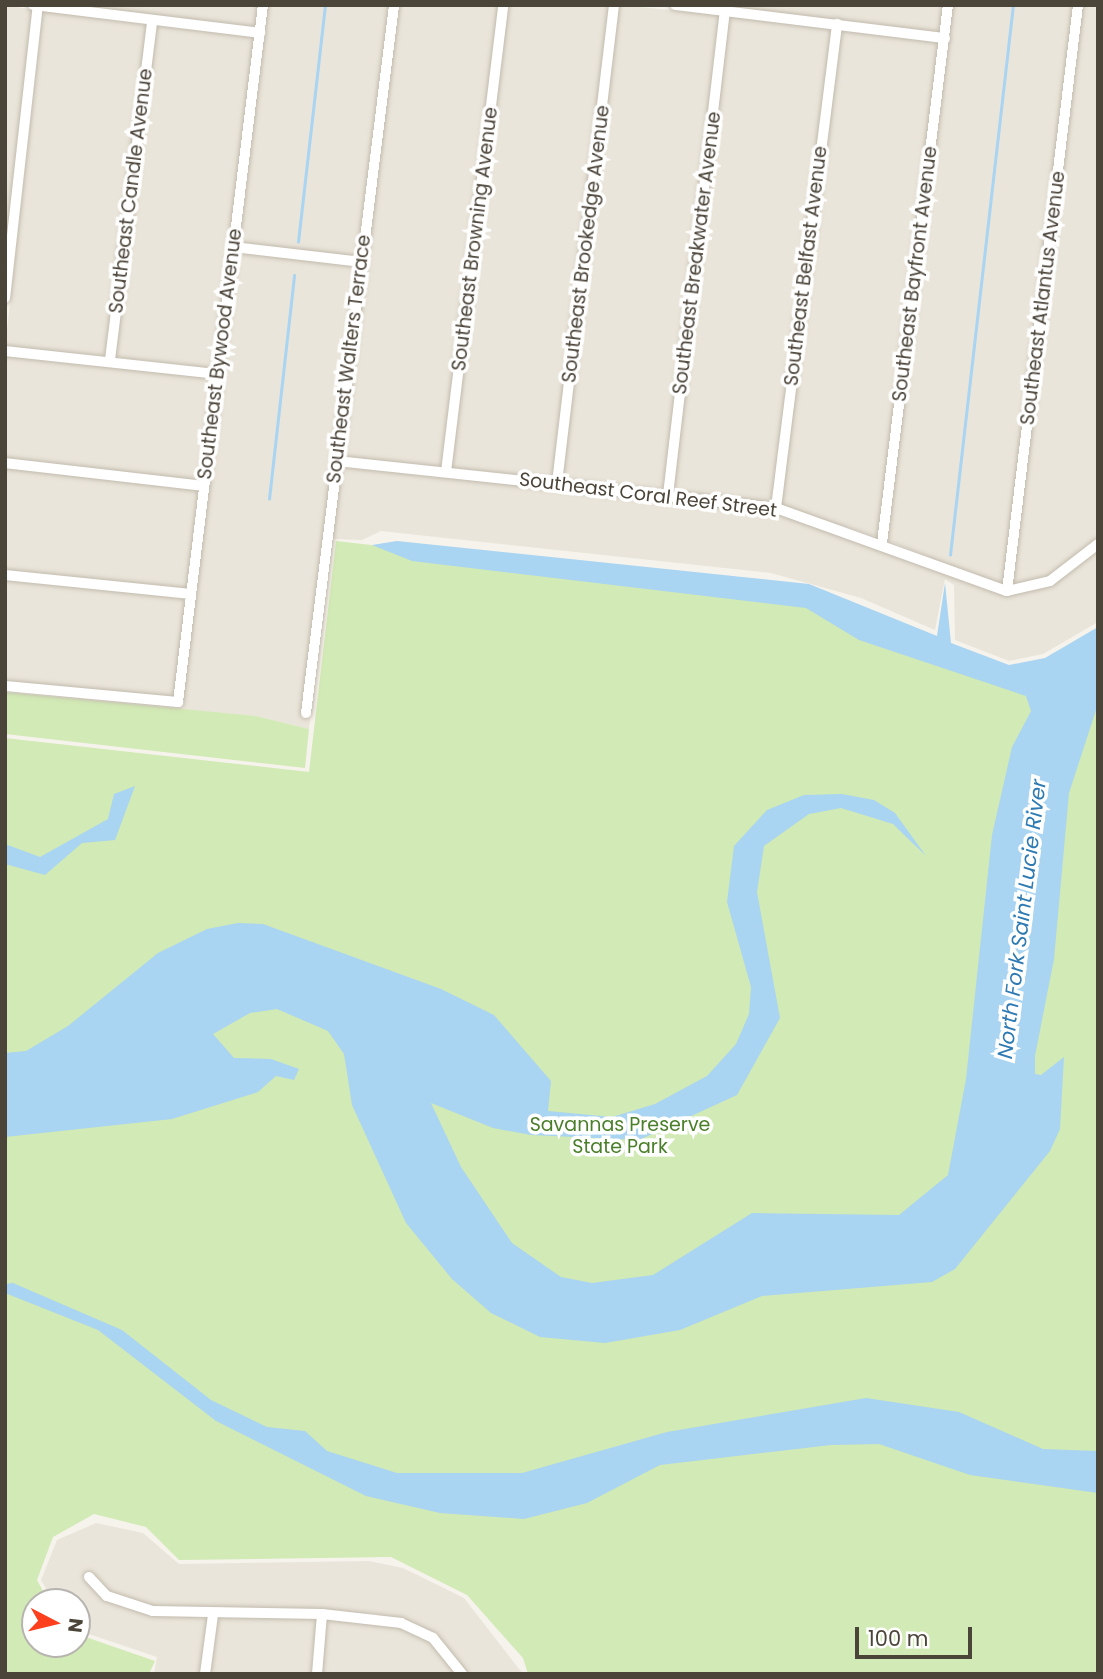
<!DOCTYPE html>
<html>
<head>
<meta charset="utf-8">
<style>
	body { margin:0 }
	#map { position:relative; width:1103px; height:1679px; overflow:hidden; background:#f6f3ec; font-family:Poppins,sans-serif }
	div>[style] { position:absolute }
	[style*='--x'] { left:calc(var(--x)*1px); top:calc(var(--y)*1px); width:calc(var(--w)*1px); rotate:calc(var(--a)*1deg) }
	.residential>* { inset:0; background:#eae5da }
	.green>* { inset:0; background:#d2eab5 }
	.water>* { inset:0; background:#a9d4f2 }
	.stream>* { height:2.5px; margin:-1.25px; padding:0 1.25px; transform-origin:1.25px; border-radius:1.25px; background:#a9d4f2 }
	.roads { filter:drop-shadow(0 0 2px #c2bbae) drop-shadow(0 0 2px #c2bbae) }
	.minor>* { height:10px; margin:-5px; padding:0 5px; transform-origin:5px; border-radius:5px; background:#fff }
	span { translate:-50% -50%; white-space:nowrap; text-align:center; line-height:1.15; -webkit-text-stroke:7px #fff; paint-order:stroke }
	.street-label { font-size:19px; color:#4b4439 }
	.park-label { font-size:19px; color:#4a7f2a }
	.water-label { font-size:21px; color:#2e7ab2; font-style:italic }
	.frame { position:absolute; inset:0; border:7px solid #4b4439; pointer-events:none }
	.north { position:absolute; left:21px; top:1588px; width:70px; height:70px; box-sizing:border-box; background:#fff; border:2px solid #b7b4b0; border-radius:50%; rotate:97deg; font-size:19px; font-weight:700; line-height:28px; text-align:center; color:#4b4439 }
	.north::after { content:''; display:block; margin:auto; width:24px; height:32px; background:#fc3f1d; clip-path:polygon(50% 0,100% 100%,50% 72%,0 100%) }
	.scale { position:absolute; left:855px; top:1627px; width:117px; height:32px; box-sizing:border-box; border:4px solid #4b4439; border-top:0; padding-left:9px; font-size:21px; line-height:24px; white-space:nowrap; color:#4b4439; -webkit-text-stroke:5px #fff; paint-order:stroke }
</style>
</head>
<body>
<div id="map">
	<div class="residential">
		<div style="clip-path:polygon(5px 5px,34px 10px,8px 242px,5px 241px)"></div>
		<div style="clip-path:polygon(61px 5px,259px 5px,256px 29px)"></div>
		<div style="clip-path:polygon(268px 5px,389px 5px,357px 258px,239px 244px)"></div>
		<div style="clip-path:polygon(398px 5px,499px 5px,442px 468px,342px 457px)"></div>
		<div style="clip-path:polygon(508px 5px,610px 5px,553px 479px,451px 468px)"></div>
		<div style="clip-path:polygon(619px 5px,720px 15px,664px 491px,562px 480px)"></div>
		<div style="clip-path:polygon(708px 5px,944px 5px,941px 33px)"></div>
		<div style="clip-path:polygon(953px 5px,1074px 5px,1003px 587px,887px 540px)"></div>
		<div style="clip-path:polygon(1083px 5px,1098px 5px,1098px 539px,1047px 577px,1012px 587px)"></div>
		<div style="clip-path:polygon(43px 11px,147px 25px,106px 356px,5px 347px)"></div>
		<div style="clip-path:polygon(729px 16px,832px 28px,772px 504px,673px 492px)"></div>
		<div style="clip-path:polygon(156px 26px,255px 37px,214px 369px,115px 357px)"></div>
		<div style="clip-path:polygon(841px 29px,940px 42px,878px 537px,781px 506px)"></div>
		<div style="clip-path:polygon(238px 252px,356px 266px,301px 716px,310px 717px,322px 619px,309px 729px,256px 716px,178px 713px,34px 693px,182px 707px)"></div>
		<div style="clip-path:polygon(5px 355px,213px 377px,200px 481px,5px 459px)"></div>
		<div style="clip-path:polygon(341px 465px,775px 512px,1010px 596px,1053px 584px,1098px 549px,1098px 622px,1043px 654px,1009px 661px,955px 640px,954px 585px,945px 579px,935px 630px,861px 598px,771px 573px,381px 531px,362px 540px,332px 539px)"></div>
		<div style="clip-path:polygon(5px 467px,199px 489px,187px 590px,5px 571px)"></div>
		<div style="clip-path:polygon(5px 579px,186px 598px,174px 698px,5px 682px)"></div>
		<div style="clip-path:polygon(96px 1523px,143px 1533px,179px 1564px,369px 1561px,403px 1568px,464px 1598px,523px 1674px,467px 1674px,435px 1634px,373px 1613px,154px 1607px,110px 1593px,89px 1572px,83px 1577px,124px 1608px,209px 1619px,200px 1674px,154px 1674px,157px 1657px,77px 1630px,77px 1602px,54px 1602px,41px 1580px,57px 1540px)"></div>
		<div style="clip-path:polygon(218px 1618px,317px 1618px,313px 1674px,209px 1674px)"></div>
		<div style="clip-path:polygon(326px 1618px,399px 1627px,430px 1641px,456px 1674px,322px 1674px)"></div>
	</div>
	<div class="green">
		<div style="clip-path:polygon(336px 541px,766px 590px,1050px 693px,1098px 670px,1098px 1674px,528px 1674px,523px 1658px,467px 1595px,391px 1557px,179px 1560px,146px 1527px,94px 1514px,53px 1537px,37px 1580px,49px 1602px,35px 1602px,35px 1644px,77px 1644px,77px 1634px,155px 1661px,149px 1674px,5px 1674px,5px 738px,309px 772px)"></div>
		<div style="clip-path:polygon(5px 692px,256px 716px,309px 729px,305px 768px,5px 734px)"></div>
	</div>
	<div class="water">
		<div style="clip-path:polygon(397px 541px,809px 584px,937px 636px,945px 583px,951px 643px,1009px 665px,1045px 658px,1098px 627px,1098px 704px,1069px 793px,1054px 959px,1035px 1056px,1035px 1074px,1041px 1075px,1064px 1057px,1060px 1129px,1050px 1151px,955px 1269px,932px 1282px,762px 1296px,680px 1330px,605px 1343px,540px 1337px,491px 1313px,452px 1279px,406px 1223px,352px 1105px,344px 1054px,328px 1031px,277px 1009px,250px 1013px,213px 1034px,234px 1058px,271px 1059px,299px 1069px,294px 1080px,276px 1076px,258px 1092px,172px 1119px,5px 1137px,5px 1053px,26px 1051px,68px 1026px,158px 953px,207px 929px,238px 923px,263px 924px,441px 989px,494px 1015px,551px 1081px,548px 1111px,612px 1117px,655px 1104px,707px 1076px,736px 1044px,749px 1014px,751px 987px,727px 902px,734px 846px,767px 810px,804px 795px,842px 794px,874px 800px,895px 813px,926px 856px,893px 824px,841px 808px,809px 814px,764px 846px,757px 892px,780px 1018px,737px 1095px,639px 1140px,531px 1135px,493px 1128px,431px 1103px,461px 1167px,512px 1243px,561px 1277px,592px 1283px,653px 1275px,752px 1213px,899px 1215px,948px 1175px,966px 1079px,992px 835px,1012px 747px,1031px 711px,1026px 696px,859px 640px,806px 608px,412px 561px,372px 545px)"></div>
		<div style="clip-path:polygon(135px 786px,115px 840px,82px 843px,45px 875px,5px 864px,5px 844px,40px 857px,108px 819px,114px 794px)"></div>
		<div style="clip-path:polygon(13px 1283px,122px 1330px,211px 1400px,267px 1427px,305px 1431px,327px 1451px,397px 1473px,522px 1473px,667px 1432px,866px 1398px,959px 1412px,1043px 1449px,1098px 1451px,1098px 1493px,970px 1475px,879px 1444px,831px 1445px,660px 1465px,587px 1503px,524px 1519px,440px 1513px,366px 1496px,216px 1421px,98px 1330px,5px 1293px,5px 1284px)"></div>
	</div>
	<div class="stream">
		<div style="--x:298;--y:242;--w:239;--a:-83.5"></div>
		<div style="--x:269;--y:499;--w:225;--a:-83.6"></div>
		<div style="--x:950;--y:555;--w:554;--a:-83.47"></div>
	</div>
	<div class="roads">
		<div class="minor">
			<div style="--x:33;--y:5;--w:229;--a:7"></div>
			<div style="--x:675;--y:5;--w:272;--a:7"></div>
			<div style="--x:234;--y:247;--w:128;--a:6.7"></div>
			<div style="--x:5;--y:298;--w:294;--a:-83.6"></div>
			<div style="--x:5;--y:351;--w:214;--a:6.2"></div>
			<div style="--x:110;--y:360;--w:342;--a:-82.9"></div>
			<div style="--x:337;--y:461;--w:442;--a:6.1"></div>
			<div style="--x:776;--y:508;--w:245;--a:19.8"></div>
			<div style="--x:1007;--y:591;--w:44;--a:-13.1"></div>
			<div style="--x:1050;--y:581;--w:61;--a:-37.6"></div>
			<div style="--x:5;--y:463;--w:200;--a:6.6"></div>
			<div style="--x:446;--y:472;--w:470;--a:-83"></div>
			<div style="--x:557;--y:483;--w:481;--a:-83.2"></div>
			<div style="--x:668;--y:495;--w:487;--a:-83.3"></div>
			<div style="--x:776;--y:508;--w:488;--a:-82.8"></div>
			<div style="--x:882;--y:543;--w:542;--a:-83.01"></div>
			<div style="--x:5;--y:575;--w:187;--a:5.8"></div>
			<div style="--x:1007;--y:591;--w:590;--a:-83.09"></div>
			<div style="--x:5;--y:686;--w:174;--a:5.3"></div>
			<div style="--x:178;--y:702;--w:702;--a:-83.05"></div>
			<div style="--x:306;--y:713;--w:713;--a:-82.91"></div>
			<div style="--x:89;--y:1577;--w:26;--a:47"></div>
			<div style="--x:107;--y:1596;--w:48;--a:18.1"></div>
			<div style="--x:153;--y:1611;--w:169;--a:1"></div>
			<div style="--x:322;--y:1614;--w:80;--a:6.5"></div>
			<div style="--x:401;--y:1623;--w:35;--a:25"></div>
			<div style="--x:433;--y:1638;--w:46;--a:51.1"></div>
			<div style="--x:205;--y:1674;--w:60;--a:-82.3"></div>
			<div style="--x:317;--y:1674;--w:60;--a:-85.2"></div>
		</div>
	</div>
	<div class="street-label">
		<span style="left:131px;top:191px;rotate:-83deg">Southeast Candle Avenue</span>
		<span style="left:475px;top:239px;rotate:-83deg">Southeast Browning Avenue</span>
		<span style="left:586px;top:244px;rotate:-83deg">Southeast Brookedge Avenue</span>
		<span style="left:697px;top:253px;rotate:-83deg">Southeast Breakwater Avenue</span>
		<span style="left:806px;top:266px;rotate:-83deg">Southeast Belfast Avenue</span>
		<span style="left:915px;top:274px;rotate:-83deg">Southeast Bayfront Avenue</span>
		<span style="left:1043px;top:298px;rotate:-83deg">Southeast Atlantus Avenue</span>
		<span style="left:220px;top:354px;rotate:-83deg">Southeast Bywood Avenue</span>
		<span style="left:349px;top:359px;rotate:-83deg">Southeast Walters Terrace</span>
		<span style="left:648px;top:495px;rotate:7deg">Southeast Coral Reef Street</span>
	</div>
	<div class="park-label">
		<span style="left:620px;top:1136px">Savannas Preserve<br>State Park</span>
	</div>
	<div class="water-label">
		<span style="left:1022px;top:919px;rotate:-83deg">North Fork Saint Lucie River</span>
	</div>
	<div class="frame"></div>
	<div class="north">N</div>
	<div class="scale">100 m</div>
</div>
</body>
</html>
